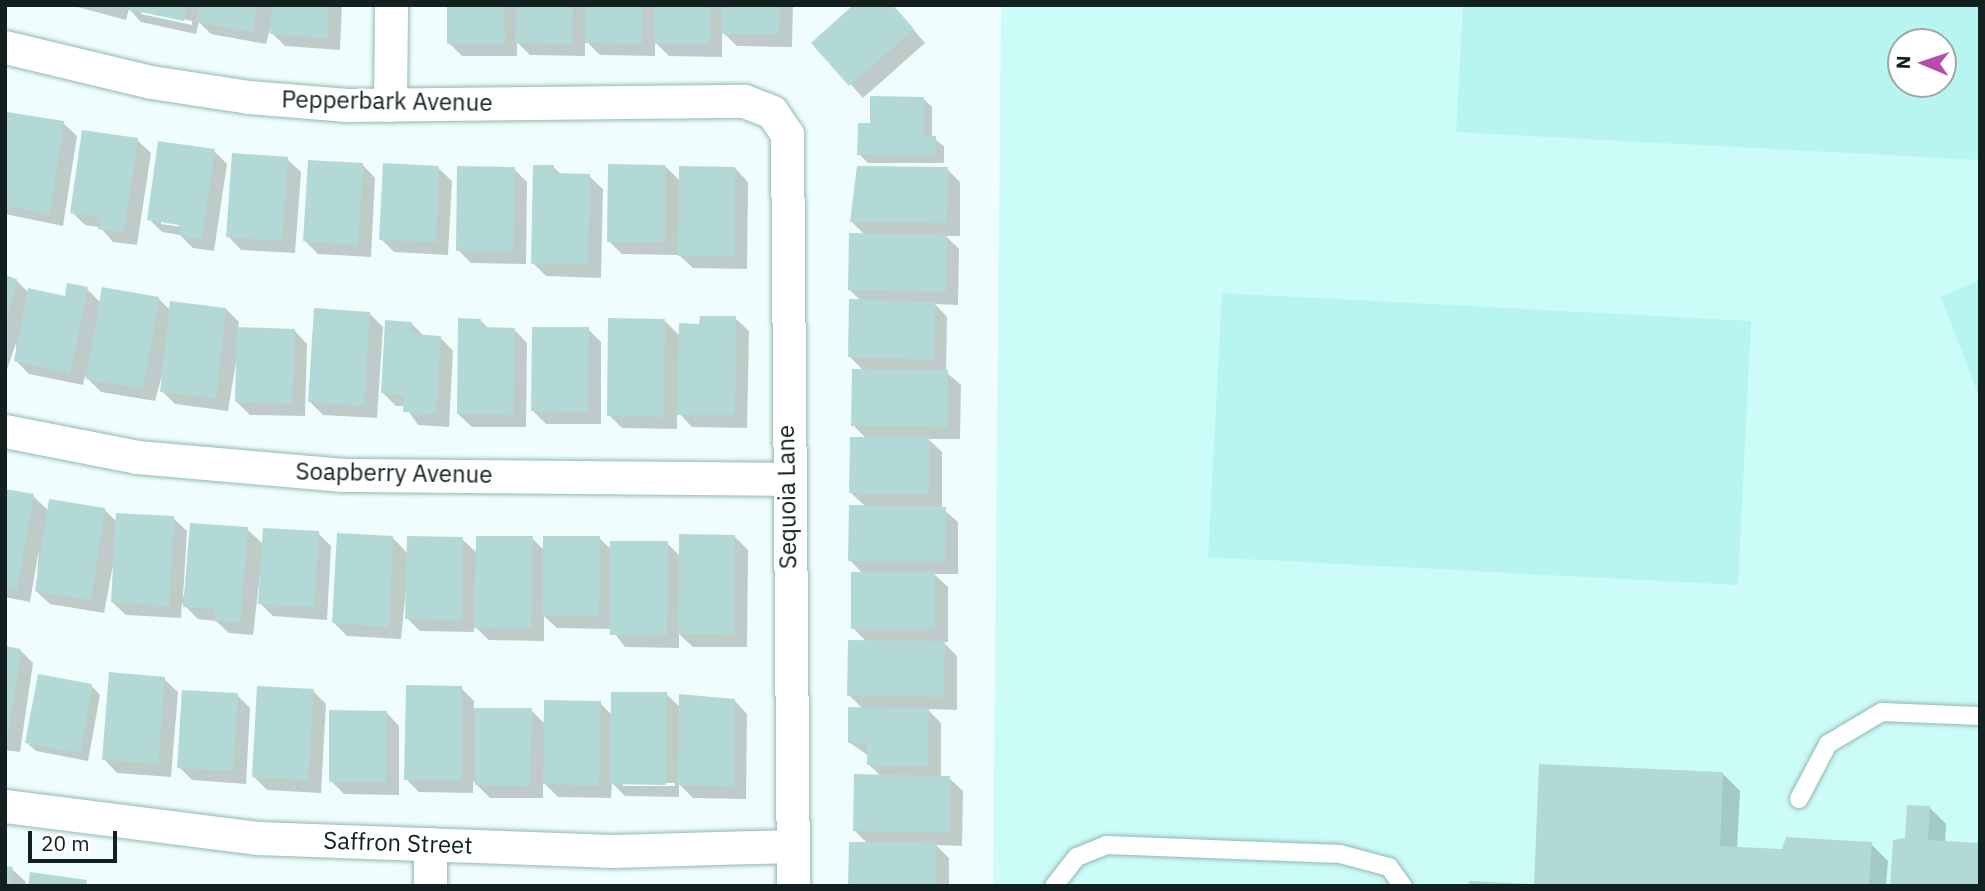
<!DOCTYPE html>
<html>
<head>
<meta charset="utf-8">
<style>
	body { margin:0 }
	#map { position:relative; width:1985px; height:891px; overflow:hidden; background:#effefc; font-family:"IBM Plex Sans",sans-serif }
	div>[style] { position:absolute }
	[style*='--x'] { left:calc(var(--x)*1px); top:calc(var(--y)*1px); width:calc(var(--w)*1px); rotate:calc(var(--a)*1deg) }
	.built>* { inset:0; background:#cbfcf8 }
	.green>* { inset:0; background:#b8f5f0 }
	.shadow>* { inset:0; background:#0003 }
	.building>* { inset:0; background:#b3d9d6 }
	.roads { filter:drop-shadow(0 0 2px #93b7b4) drop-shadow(0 0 2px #93b7b4) }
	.service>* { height:18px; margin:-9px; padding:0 9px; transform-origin:9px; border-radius:9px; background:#fff }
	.minor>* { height:33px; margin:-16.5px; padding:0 16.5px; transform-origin:16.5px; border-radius:16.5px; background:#fff }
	span { translate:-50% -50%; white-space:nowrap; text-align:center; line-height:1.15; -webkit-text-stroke:5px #fff; paint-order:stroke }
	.street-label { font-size:24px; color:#12201f }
	.frame { position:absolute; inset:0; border:7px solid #12201f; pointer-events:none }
	.north { position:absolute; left:1887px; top:28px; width:70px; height:70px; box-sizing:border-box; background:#fff; border:2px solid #a0a6a5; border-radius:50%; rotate:272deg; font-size:19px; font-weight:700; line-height:28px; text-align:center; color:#12201f }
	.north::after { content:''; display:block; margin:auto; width:24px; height:32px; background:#b64cae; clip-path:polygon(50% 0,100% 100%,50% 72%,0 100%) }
	.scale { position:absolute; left:28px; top:831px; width:89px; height:32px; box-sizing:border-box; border:4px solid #12201f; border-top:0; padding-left:9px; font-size:21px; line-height:24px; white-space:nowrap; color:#12201f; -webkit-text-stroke:5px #fff; paint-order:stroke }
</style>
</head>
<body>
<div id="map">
	<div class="built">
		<div style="clip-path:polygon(evenodd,1001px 5px,1980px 5px,1980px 886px,993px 886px,1001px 5px,1901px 42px,1943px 42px,1943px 84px,1901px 84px,1901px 42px)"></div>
	</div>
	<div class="green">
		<div style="clip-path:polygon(evenodd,1463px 5px,1980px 5px,1980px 160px,1456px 132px,1463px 5px,1901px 42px,1943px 42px,1943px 84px,1901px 84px,1901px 42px)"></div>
		<div style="clip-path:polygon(1980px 280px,1980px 399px,1941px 297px)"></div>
		<div style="clip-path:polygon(1222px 293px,1751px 321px,1738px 585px,1208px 557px)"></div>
	</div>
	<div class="shadow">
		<div style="clip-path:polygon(evenodd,70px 5px,342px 5px,340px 50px,285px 46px,272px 33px,273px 19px,266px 44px,211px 34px,199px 22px,196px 34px,141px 22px,129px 9px,126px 20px,70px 5px,141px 11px,192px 21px,192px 25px,141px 14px,141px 11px)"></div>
		<div style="clip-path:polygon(449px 5px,793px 5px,792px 47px,737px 46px,722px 32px,722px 57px,669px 56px,655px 42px,655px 56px,600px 55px,585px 40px,585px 56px,530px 55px,517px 42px,517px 56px,462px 56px,449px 43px)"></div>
		<div style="clip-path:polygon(892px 5px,925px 43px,863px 98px,814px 43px)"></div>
		<div style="clip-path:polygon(923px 98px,932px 107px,932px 137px,944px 146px,944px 163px,868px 163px,859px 154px,872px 125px)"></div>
		<div style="clip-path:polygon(5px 118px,63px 123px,77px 136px,63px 226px,5px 214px)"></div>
		<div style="clip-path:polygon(137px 140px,151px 153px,137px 245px,113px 242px,100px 227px,85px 225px,72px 212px)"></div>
		<div style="clip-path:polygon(evenodd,214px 151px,227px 164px,214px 251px,193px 248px,180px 235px,162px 232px,149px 219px,214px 151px,161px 220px,188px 224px,188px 228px,161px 224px,161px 220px)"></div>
		<div style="clip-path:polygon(287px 159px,301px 172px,295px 253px,241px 250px,228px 236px)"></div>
		<div style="clip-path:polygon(362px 164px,375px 178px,371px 257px,318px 254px,305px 241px)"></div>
		<div style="clip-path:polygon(665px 166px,681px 182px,735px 168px,748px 182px,747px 269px,693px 268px,679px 255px,622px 254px,609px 241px)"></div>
		<div style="clip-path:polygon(553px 167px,562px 175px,589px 176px,603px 189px,601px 278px,546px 276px,533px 263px)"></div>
		<div style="clip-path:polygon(438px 168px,452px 181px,448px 255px,394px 252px,381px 239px)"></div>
		<div style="clip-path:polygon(514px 169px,527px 182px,526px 264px,471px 263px,458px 250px)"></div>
		<div style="clip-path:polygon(947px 169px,960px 182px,960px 236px,946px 236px,959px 249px,958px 305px,935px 304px,947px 317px,946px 372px,961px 385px,960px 439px,928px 439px,942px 452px,942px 508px,958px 522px,958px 574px,934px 574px,948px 587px,948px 642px,943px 642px,957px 656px,957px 710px,927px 709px,941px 723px,941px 777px,949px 778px,963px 791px,962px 846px,936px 845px,949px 858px,949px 886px,850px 886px,868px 844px,854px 830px,881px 776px,868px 764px,869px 756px,850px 743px,863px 709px,849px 695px,867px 642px,853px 628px,863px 574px,850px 560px,866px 507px,851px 493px,867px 439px,853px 425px,864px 371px,850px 357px,862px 302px,850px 290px,865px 235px,852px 222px)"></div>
		<div style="clip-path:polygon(5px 277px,16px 280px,29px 293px,66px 298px,87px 289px,101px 303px,158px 298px,171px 311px,226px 309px,239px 322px,238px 329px,294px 330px,307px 344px,305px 416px,250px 415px,237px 402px,238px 350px,228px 411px,175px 404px,162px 391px,164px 368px,155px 401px,101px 392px,85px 376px,83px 385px,29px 374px,16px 361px,16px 343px,5px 375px)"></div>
		<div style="clip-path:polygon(369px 313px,383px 327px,377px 418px,323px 415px,310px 402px)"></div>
		<div style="clip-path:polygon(735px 318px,749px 331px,747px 428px,692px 427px,677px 411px,677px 429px,622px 428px,609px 415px,664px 320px,681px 337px,701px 325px)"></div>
		<div style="clip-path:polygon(480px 320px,489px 329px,514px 329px,527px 343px,526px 427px,472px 427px,458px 414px)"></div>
		<div style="clip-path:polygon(411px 323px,424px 336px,440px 337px,453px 351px,449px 427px,418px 425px,405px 406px,396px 406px,383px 393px)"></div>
		<div style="clip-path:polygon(588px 329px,601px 342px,601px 424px,546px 424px,533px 411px)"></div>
		<div style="clip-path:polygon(5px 491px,33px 496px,49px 511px,104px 509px,117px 522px,173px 518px,187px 531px,183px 597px,247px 529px,264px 545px,318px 533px,331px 546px,327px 620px,273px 616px,260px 603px,263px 549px,253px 635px,229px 633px,216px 621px,198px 619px,182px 603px,181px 618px,126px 615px,112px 602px,115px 555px,104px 613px,50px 604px,36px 591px,39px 549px,30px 602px,5px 597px)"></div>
		<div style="clip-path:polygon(735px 537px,748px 550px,747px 647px,693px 647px,679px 634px,679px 648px,625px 647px,611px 629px,557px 628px,544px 616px,544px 641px,489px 640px,474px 626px,474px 632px,420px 631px,407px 618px,408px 570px,401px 639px,347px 636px,334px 623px,393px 538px,408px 554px,462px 539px,477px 553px,532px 538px,544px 550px,599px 538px,612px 550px,667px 543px,680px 556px)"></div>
		<div style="clip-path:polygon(5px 648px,20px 650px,33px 663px,20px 752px,5px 750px)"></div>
		<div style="clip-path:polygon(164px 679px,178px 692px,171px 777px,117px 773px,104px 759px)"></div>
		<div style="clip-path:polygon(92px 686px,100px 695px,88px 761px,36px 751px,27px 743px)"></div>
		<div style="clip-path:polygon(evenodd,461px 688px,474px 701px,474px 709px,531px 710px,546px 725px,600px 703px,612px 715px,666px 694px,681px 708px,734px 700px,747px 714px,746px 799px,693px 798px,679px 784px,679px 797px,625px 796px,612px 783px,611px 798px,558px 797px,543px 782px,543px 798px,490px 798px,473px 781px,473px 793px,419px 792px,406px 779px,461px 688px,623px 782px,675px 783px,675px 786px,623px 786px,623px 782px)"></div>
		<div style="clip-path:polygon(313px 691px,326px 704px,321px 793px,267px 790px,254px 777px)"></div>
		<div style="clip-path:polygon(237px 695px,250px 708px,246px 784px,192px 780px,179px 767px)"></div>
		<div style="clip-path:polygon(386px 712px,399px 726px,399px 795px,344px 794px,331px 781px)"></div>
		<div style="clip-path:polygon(1723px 774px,1740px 791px,1737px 849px,1783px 851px,1871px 844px,1888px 861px,1886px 886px,1471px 886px,1536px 886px)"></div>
		<div style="clip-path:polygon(1929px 807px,1946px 824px,1945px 843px,1907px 840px)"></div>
		<div style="clip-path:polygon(12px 869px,26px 882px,25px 886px,5px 886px)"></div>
	</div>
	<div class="building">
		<div style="clip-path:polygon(127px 5px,187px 5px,184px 21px,126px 9px)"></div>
		<div style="clip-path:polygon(199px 5px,257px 5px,253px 32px,196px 22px)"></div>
		<div style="clip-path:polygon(272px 5px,329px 5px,327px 38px,270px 34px)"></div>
		<div style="clip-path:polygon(447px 5px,504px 5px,505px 44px,447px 44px)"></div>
		<div style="clip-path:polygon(516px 5px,573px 5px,572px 44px,515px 43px)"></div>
		<div style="clip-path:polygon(585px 5px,643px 5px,642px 44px,585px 43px)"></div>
		<div style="clip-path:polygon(654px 5px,710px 5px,710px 44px,654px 44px)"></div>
		<div style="clip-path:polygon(722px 5px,780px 5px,779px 34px,722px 34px)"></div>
		<div style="clip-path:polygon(853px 5px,893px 5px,914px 29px,849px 86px,811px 43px)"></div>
		<div style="clip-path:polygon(870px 96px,924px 97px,924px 136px,936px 136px,936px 155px,857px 155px,858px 123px,870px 123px)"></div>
		<div style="clip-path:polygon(7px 112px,64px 121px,50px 214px,5px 206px)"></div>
		<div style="clip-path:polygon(82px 130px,138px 138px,124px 233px,98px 229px,100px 217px,70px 213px)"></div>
		<div style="clip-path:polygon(158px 141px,215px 149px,202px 239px,178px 235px,179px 225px,147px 220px)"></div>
		<div style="clip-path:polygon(232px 153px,288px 157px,282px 241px,226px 237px)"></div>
		<div style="clip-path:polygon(308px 160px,363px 163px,358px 245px,303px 241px)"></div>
		<div style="clip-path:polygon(383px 163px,439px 166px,436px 242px,379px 240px)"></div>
		<div style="clip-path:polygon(608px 164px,665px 165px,665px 242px,607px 242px)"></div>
		<div style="clip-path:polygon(533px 165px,554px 165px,554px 173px,590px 174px,588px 265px,531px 264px)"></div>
		<div style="clip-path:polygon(457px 166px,515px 167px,513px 251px,456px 251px)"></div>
		<div style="clip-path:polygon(679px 166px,735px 167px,735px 257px,678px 256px)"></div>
		<div style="clip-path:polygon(857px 166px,948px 167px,947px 223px,850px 222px)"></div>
		<div style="clip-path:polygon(849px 233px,947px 235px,946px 292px,848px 290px)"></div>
		<div style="clip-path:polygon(5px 275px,17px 279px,6px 321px,5px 321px)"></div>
		<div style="clip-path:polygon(67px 283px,88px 287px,70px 373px,14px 361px,28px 288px,65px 296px)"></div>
		<div style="clip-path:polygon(102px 287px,159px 297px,143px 389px,86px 379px)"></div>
		<div style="clip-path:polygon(849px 299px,935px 302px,934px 360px,848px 357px)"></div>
		<div style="clip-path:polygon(170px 301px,226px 308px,216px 398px,160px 392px)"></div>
		<div style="clip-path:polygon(314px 308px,370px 312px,364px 406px,308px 402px)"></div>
		<div style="clip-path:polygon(700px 316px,736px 316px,735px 415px,677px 415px,679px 323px,699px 324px)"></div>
		<div style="clip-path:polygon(458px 318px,481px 319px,481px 327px,515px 328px,513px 415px,457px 414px)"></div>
		<div style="clip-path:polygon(608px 318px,665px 319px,664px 417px,607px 416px)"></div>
		<div style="clip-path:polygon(385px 320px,412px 322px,411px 334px,441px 336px,436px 414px,403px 412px,404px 395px,381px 393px)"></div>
		<div style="clip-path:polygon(237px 327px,295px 329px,292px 404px,235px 402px)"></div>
		<div style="clip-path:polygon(532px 327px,589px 327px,588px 412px,531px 411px)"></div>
		<div style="clip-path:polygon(852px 369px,948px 370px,948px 427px,851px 426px)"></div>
		<div style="clip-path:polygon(850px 437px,929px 437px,929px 494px,849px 493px)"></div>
		<div style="clip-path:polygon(5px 489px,34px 494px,17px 590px,5px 587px)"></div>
		<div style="clip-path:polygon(49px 499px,105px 508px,91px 600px,35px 591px)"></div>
		<div style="clip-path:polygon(849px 505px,946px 507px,945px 561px,848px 561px)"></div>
		<div style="clip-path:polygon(116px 513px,174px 516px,169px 606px,111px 602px)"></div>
		<div style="clip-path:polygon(190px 523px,248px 527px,240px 623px,214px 621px,215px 609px,183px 607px)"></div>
		<div style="clip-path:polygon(263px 528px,319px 531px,314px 607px,258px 604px)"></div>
		<div style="clip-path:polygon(337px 533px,393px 536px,389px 627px,332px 623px)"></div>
		<div style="clip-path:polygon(679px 534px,735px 535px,734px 635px,678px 634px)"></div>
		<div style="clip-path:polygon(407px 536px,463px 537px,462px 620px,405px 619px)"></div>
		<div style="clip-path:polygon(476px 536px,533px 536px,531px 629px,474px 628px)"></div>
		<div style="clip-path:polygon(543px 536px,600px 536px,599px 616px,542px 616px)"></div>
		<div style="clip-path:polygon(610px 541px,668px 541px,667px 635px,610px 635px)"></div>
		<div style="clip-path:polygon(851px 572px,935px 572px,935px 629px,851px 629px)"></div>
		<div style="clip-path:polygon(848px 640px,945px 641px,944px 697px,847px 696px)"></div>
		<div style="clip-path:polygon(5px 646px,21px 649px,7px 742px,5px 742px)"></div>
		<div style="clip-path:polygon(109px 672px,165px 677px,158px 764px,102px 760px)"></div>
		<div style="clip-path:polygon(38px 674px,92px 684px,80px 753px,25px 743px)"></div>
		<div style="clip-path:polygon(406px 685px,462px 686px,461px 780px,404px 780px)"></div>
		<div style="clip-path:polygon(257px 686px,314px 689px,308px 780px,252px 777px)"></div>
		<div style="clip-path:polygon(182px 690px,238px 693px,233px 771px,177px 768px)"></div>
		<div style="clip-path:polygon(611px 692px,667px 692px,666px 785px,610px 784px)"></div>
		<div style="clip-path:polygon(679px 694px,735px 699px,734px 786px,678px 785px)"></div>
		<div style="clip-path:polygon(544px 700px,601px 701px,599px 786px,543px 784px)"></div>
		<div style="clip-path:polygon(848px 707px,929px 708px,928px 766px,867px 765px,867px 744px,848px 743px)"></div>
		<div style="clip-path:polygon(475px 708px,532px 708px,530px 786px,475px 785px)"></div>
		<div style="clip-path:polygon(329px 710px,387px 711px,386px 782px,329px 782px)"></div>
		<div style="clip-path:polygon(1539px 764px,1723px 772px,1720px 846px,1782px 849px,1786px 837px,1872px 842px,1869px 886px,1534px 886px)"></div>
		<div style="clip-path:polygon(854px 774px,950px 776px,949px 833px,853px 831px)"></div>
		<div style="clip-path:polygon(1907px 805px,1930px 806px,1928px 840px,1980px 843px,1980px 886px,1890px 886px,1893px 840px,1905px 838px)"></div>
		<div style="clip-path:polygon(849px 842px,936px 843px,936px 886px,848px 886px)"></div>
		<div style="clip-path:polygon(5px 866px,13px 867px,11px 886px,5px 886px)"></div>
		<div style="clip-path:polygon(30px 872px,87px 880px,86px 886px,28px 886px)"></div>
		<div style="clip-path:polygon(1469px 881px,1531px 884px,1531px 886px,1469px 886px)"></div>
	</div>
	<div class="roads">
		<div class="service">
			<div style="--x:1799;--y:799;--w:62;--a:-62.2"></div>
			<div style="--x:1828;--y:744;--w:63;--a:-30.7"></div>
			<div style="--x:1882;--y:712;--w:98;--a:2.3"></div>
			<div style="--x:1054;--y:886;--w:37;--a:-52"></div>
			<div style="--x:1077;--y:857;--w:31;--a:-22"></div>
			<div style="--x:1106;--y:845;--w:234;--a:2.2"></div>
			<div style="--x:1340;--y:854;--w:51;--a:14.9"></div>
			<div style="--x:1389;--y:867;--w:24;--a:54"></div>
		</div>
		<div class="minor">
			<div style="--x:5;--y:47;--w:150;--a:13.5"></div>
			<div style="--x:151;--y:82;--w:99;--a:8.7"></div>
			<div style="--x:249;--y:97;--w:98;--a:4.7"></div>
			<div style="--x:347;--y:105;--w:397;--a:-0.6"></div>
			<div style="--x:744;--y:101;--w:30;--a:21"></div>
			<div style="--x:772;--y:112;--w:27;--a:56"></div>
			<div style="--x:787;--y:134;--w:752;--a:89.54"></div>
			<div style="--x:390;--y:105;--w:100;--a:-89.4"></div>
			<div style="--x:5;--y:431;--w:135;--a:11.1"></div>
			<div style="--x:137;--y:457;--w:207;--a:5"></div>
			<div style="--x:343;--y:475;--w:443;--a:0.5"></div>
			<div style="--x:5;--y:806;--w:255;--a:7.2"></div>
			<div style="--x:258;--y:838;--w:355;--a:2.1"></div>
			<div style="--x:613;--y:851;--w:179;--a:-1.6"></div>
			<div style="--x:430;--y:844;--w:42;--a:90"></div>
		</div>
	</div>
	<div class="street-label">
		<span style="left:387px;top:101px;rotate:1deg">Pepperbark Avenue</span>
		<span style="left:394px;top:473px;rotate:1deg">Soapberry Avenue</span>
		<span style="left:787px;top:497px;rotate:-91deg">Sequoia Lane</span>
		<span style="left:398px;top:843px;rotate:2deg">Saffron Street</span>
	</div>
	<div class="frame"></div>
	<div class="north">N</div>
	<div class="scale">20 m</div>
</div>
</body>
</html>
